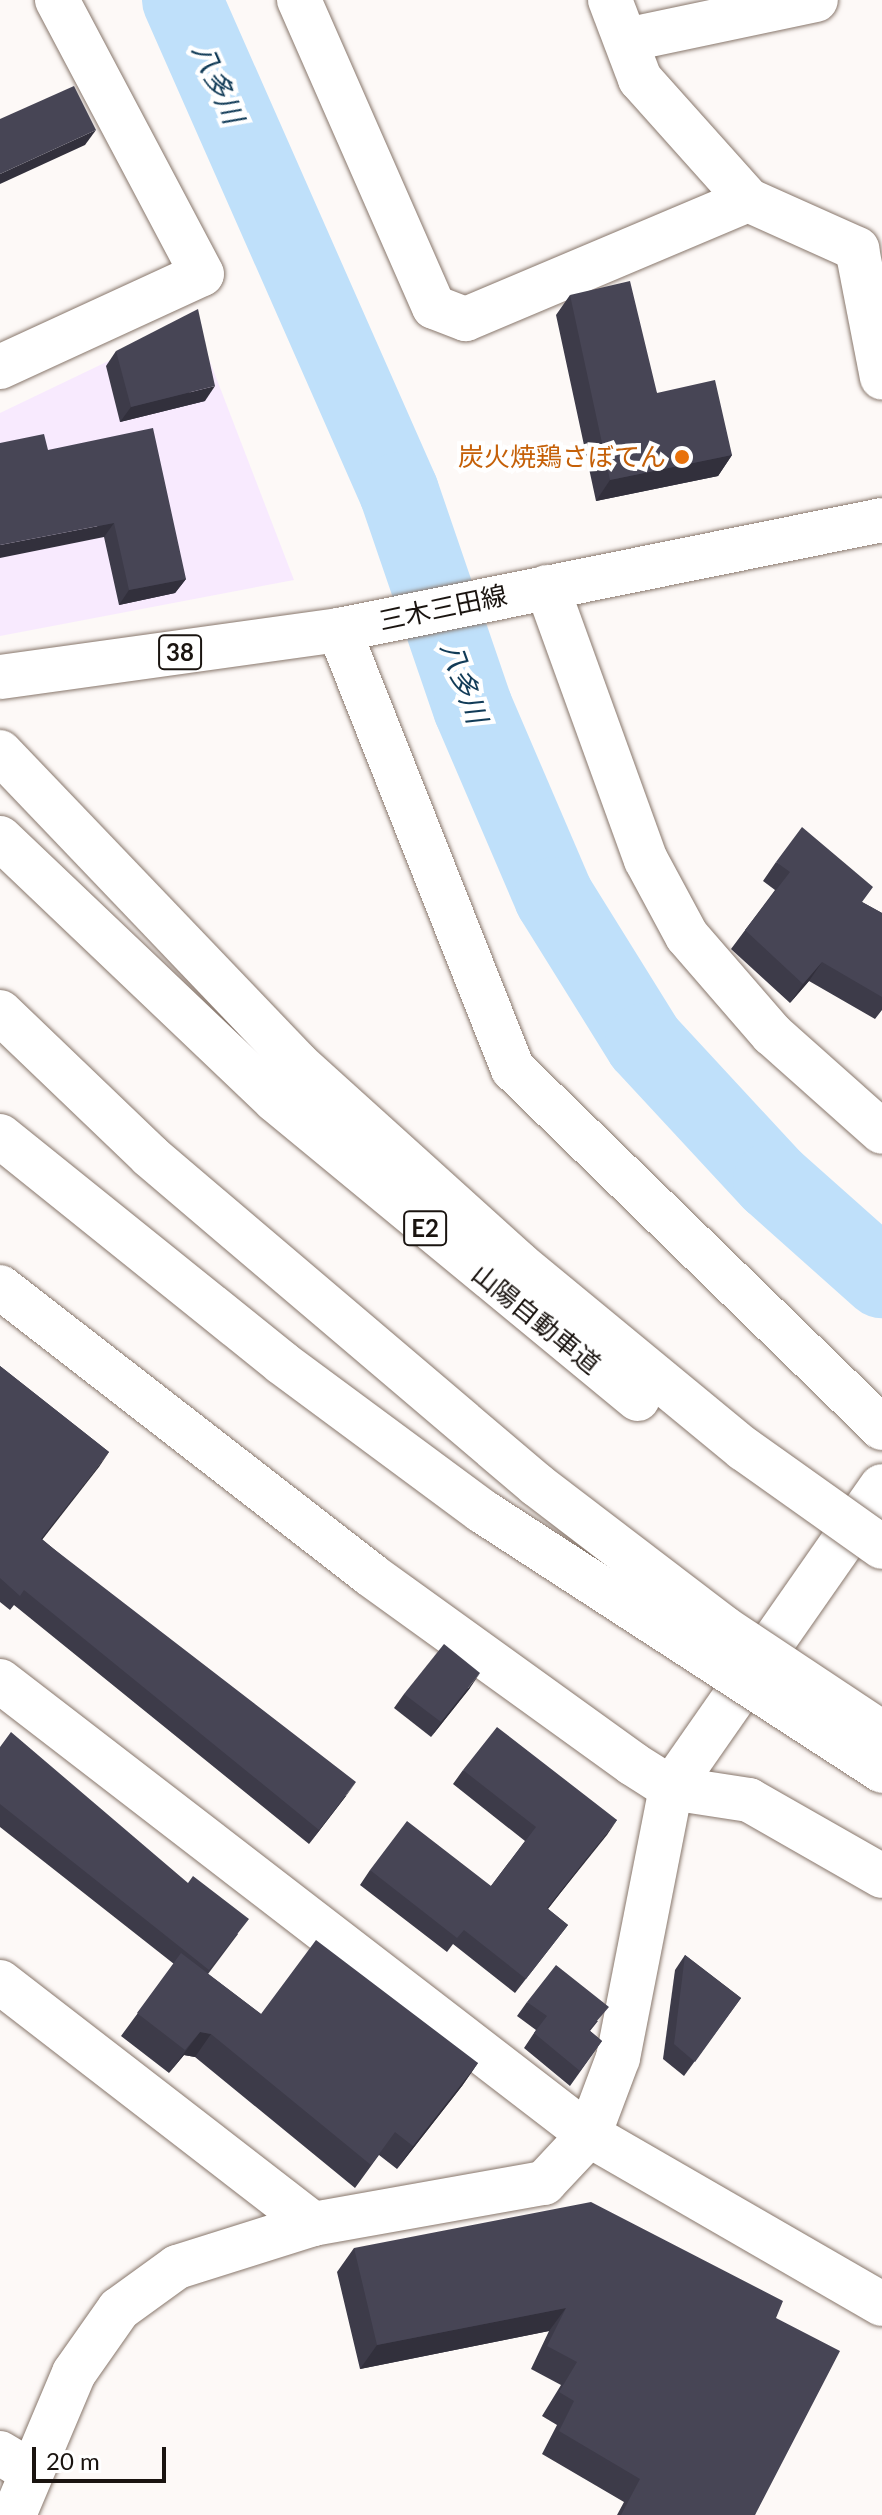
<!DOCTYPE html>
<html>
<head>
<meta charset="utf-8">
<style>
	body { margin:0 }
	#map { position:relative; width:882px; height:2515px; overflow:hidden; background:#fdf9f7; font-family:Lato,"Noto Sans JP",sans-serif }
	div>[style] { position:absolute }
	[style*='--x'] { left:calc(var(--x)*1px); top:calc(var(--y)*1px); width:calc(var(--w)*1px); rotate:calc(var(--a)*1deg) }
	.commercial>* { inset:0; background:#f8eafe }
	.river>* { height:80px; margin:-40px; padding:0 40px; transform-origin:40px; border-radius:40px; background:#bfe0fa }
	.roads { filter:drop-shadow(0 0 2px #88776c) drop-shadow(0 0 2px #88776c) }
	.minor>* { height:44px; margin:-22px; padding:0 22px; transform-origin:22px; border-radius:22px; background:#fff }
	.major>* { height:44px; margin:-22px; padding:0 22px; transform-origin:22px; border-radius:22px; background:#fff }
	.bridges { filter:drop-shadow(0 0 2px #88776c) drop-shadow(0 0 2px #88776c) }
	.highway-bridge>* { height:44px; margin:-22px; padding:0 22px; transform-origin:22px; border-radius:22px; background:#fff }
	.wall>* { inset:0; background:#3d3b49 }
	.shaded-wall>* { inset:0; background:#32303c }
	.building>* { inset:0; background:#474555 }
	.dots>* { width:22px; height:22px; translate:-50% -50%; box-sizing:border-box; border:4px solid #fff; border-radius:50% }
	span { translate:-50% -50%; white-space:nowrap; text-align:center; line-height:1.15; -webkit-text-stroke:8px #fff; paint-order:stroke }
	.shield-label span { padding:2px 6px; background:#fff; border:2px solid; border-radius:6px; -webkit-text-stroke-width:0 }
	.shield-label { font-size:24px; color:#1a1410; font-weight:700 }
	.food-label { font-size:26px; color:#c56008 }
	.right { translate:-100% -50%; text-align:right }
	.street-label { font-size:26px; color:#1a1410 }
	.water-label { font-size:28px; color:#113b57; font-style:italic }
	.scale { position:absolute; left:32px; top:2447px; width:134px; height:36px; box-sizing:border-box; border:4px solid #1a1410; border-top:0; padding-left:10px; font-size:24px; line-height:28px; white-space:nowrap; color:#1a1410; -webkit-text-stroke:6px #fff; paint-order:stroke }
</style>
</head>
<body>
<div id="map">
	<div class="commercial">
		<div style="clip-path:polygon(194px 320px,294px 580px,0 636px,0 413px)"></div>
	</div>
	<div class="river">
		<div style="--x:182;--y:0;--w:538;--a:66.2"></div>
		<div style="--x:399;--y:492;--w:228;--a:71.1"></div>
		<div style="--x:473;--y:708;--w:206;--a:66.8"></div>
		<div style="--x:554;--y:897;--w:172;--a:58.1"></div>
		<div style="--x:645;--y:1043;--w:188;--a:47.2"></div>
		<div style="--x:773;--y:1181;--w:146;--a:41.7"></div>
	</div>
	<div class="roads">
		<div class="minor">
			<div style="--x:299;--y:0;--w:335;--a:66.3"></div>
			<div style="--x:434;--y:307;--w:34;--a:21"></div>
			<div style="--x:466;--y:319;--w:306;--a:-22.9"></div>
			<div style="--x:748;--y:200;--w:120;--a:24.2"></div>
			<div style="--x:857;--y:249;--w:131;--a:79"></div>
			<div style="--x:610;--y:0;--w:85;--a:69.2"></div>
			<div style="--x:640;--y:79;--w:162;--a:48.2"></div>
			<div style="--x:626;--y:40;--w:194;--a:-11.9"></div>
			<div style="--x:0;--y:367;--w:222;--a:-24.7"></div>
			<div style="--x:202;--y:274;--w:310;--a:-117.9"></div>
			<div style="--x:547;--y:587;--w:290;--a:70.1"></div>
			<div style="--x:646;--y:860;--w:86;--a:61.7"></div>
			<div style="--x:687;--y:936;--w:130;--a:49.1"></div>
			<div style="--x:772;--y:1034;--w:147;--a:41.7"></div>
			<div style="--x:339;--y:630;--w:472;--a:68.4"></div>
			<div style="--x:513;--y:1069;--w:515;--a:44.21"></div>
			<div style="--x:0;--y:1287;--w:470;--a:37.8"></div>
			<div style="--x:371;--y:1575;--w:323;--a:35.8"></div>
			<div style="--x:633;--y:1764;--w:45;--a:32.3"></div>
			<div style="--x:671;--y:1788;--w:79;--a:8.7"></div>
			<div style="--x:749;--y:1800;--w:153;--a:29.7"></div>
			<div style="--x:0;--y:1681;--w:744;--a:37.62"></div>
			<div style="--x:589;--y:2135;--w:338;--a:30"></div>
			<div style="--x:0;--y:1982;--w:396;--a:37.7"></div>
			<div style="--x:0;--y:2453;--w:37;--a:31"></div>
			<div style="--x:14;--y:2515;--w:154;--a:-67.1"></div>
			<div style="--x:74;--y:2373;--w:78;--a:-54.9"></div>
			<div style="--x:119;--y:2309;--w:72;--a:-35.9"></div>
			<div style="--x:177;--y:2267;--w:143;--a:-17.5"></div>
			<div style="--x:313;--y:2224;--w:235;--a:-10.1"></div>
			<div style="--x:544;--y:2183;--w:66;--a:-46.8"></div>
			<div style="--x:589;--y:2135;--w:82;--a:-69.4"></div>
			<div style="--x:618;--y:2058;--w:275;--a:-78.9"></div>
			<div style="--x:671;--y:1788;--w:368;--a:-55.1"></div>
		</div>
		<div class="major">
			<div style="--x:0;--y:677;--w:342;--a:-7.9"></div>
			<div style="--x:339;--y:630;--w:554;--a:-11.45"></div>
		</div>
	</div>
	<div class="bridges">
		<div class="highway-bridge">
			<div style="--x:0;--y:752;--w:430;--a:46.3"></div>
			<div style="--x:297;--y:1063;--w:298;--a:42.1"></div>
			<div style="--x:518;--y:1263;--w:293;--a:39.5"></div>
			<div style="--x:744;--y:1449;--w:169;--a:35.4"></div>
			<div style="--x:0;--y:838;--w:380;--a:43.6"></div>
			<div style="--x:275;--y:1100;--w:470;--a:39.5"></div>
			<div style="--x:0;--y:1012;--w:208;--a:43.8"></div>
			<div style="--x:150;--y:1156;--w:508;--a:40.37"></div>
			<div style="--x:537;--y:1485;--w:235;--a:37.4"></div>
			<div style="--x:724;--y:1628;--w:190;--a:33.6"></div>
			<div style="--x:0;--y:1136;--w:362;--a:38.8"></div>
			<div style="--x:282;--y:1363;--w:249;--a:36.5"></div>
			<div style="--x:482;--y:1511;--w:477;--a:33"></div>
		</div>
	</div>
	<div class="wall">
		<div style="clip-path:polygon(570px 295px,657px 393px,732px 455px,718px 476px,596px 501px,556px 315px)"></div>
		<div style="clip-path:polygon(116px 351px,205px 401px,120px 422px,106px 366px)"></div>
		<div style="clip-path:polygon(48px 450px,186px 579px,175px 593px,119px 605px,104px 537px)"></div>
		<div style="clip-path:polygon(776px 862px,862px 902px,882px 913px,882px 1010px,875px 1019px,809px 981px,790px 1003px,731px 949px,775px 890px,763px 881px)"></div>
		<div style="clip-path:polygon(0 1366px,109px 1452px,42px 1539px,346px 1796px,309px 1844px,14px 1605px,10px 1610px,0 1602px)"></div>
		<div style="clip-path:polygon(470px 1688px,431px 1737px,394px 1708px,404px 1694px)"></div>
		<div style="clip-path:polygon(0 1747px,238px 1934px,208px 1974px,261px 2014px,478px 2063px,462px 2086px,397px 2169px,379px 2155px,355px 2188px,195px 2057px,184px 2055px,169px 2073px,121px 2036px,174px 1964px,0 1827px)"></div>
		<div style="clip-path:polygon(463px 1770px,617px 1820px,548px 1909px,568px 1925px,515px 1993px,453px 1944px,447px 1952px,360px 1885px,370px 1870px,491px 1886px,525px 1841px,453px 1784px)"></div>
		<div style="clip-path:polygon(685px 1955px,741px 1998px,684px 2076px,663px 2059px,675px 1970px)"></div>
		<div style="clip-path:polygon(527px 2002px,598px 2021px,590px 2031px,602px 2041px,570px 2086px,524px 2048px,536px 2030px,517px 2016px)"></div>
		<div style="clip-path:polygon(354px 2248px,776px 2318px,755px 2515px,617px 2515px,624px 2502px,542px 2454px,557px 2425px,542px 2416px,561px 2385px,531px 2369px,549px 2331px,360px 2369px,337px 2272px)"></div>
	</div>
	<div class="shaded-wall">
		<div style="clip-path:polygon(96px 130px,85px 145px,0 184px,0 174px)"></div>
		<div style="clip-path:polygon(215px 386px,205px 401px,120px 422px,131px 407px)"></div>
		<div style="clip-path:polygon(732px 455px,718px 476px,596px 501px,610px 480px)"></div>
		<div style="clip-path:polygon(114px 523px,104px 537px,0 558px,0 545px)"></div>
		<div style="clip-path:polygon(186px 579px,175px 593px,119px 605px,129px 590px)"></div>
		<div style="clip-path:polygon(822px 962px,809px 981px,790px 1003px,803px 984px)"></div>
		<div style="clip-path:polygon(109px 1452px,99px 1467px,31px 1554px,41px 1539px)"></div>
		<div style="clip-path:polygon(480px 1673px,470px 1688px,431px 1737px,441px 1722px)"></div>
		<div style="clip-path:polygon(356px 1782px,346px 1796px,309px 1844px,319px 1830px)"></div>
		<div style="clip-path:polygon(617px 1820px,607px 1835px,537px 1922px,547px 1908px)"></div>
		<div style="clip-path:polygon(200px 2032px,211px 2034px,195px 2057px,184px 2055px,169px 2073px)"></div>
		<div style="clip-path:polygon(478px 2063px,462px 2086px,397px 2169px,413px 2146px)"></div>
		<div style="clip-path:polygon(566px 2308px,549px 2331px,360px 2369px,377px 2345px)"></div>
	</div>
	<div class="building">
		<div style="clip-path:polygon(74px 86px,96px 130px,0 174px,0 119px)"></div>
		<div style="clip-path:polygon(630px 281px,657px 393px,715px 380px,732px 455px,610px 480px,570px 295px)"></div>
		<div style="clip-path:polygon(198px 309px,215px 386px,131px 407px,116px 351px)"></div>
		<div style="clip-path:polygon(153px 428px,186px 579px,129px 590px,114px 523px,0 545px,0 443px,44px 434px,48px 450px)"></div>
		<div style="clip-path:polygon(802px 827px,873px 887px,862px 902px,882px 913px,882px 997px,822px 962px,803px 984px,745px 930px,790px 872px,776px 862px)"></div>
		<div style="clip-path:polygon(0 1366px,109px 1452px,41px 1539px,356px 1782px,319px 1830px,24px 1590px,20px 1596px,0 1578px)"></div>
		<div style="clip-path:polygon(444px 1644px,480px 1673px,441px 1722px,404px 1694px)"></div>
		<div style="clip-path:polygon(497px 1727px,617px 1820px,547px 1908px,568px 1925px,526px 1979px,464px 1930px,457px 1938px,370px 1870px,407px 1821px,491px 1886px,536px 1827px,463px 1770px)"></div>
		<div style="clip-path:polygon(11px 1732px,188px 1883px,193px 1876px,249px 1919px,209px 1970px,0 1804px,0 1747px)"></div>
		<div style="clip-path:polygon(316px 1940px,478px 2063px,413px 2146px,395px 2132px,371px 2165px,211px 2034px,200px 2032px,185px 2050px,137px 2013px,181px 1953px,261px 2014px)"></div>
		<div style="clip-path:polygon(685px 1955px,741px 1998px,695px 2062px,674px 2044px)"></div>
		<div style="clip-path:polygon(556px 1965px,609px 2007px,589px 2030px,602px 2041px,580px 2071px,534px 2033px,547px 2016px,527px 2002px)"></div>
		<div style="clip-path:polygon(591px 2202px,783px 2301px,776px 2318px,840px 2351px,755px 2515px,621px 2515px,640px 2479px,559px 2431px,574px 2401px,559px 2392px,577px 2362px,547px 2346px,566px 2308px,377px 2345px,354px 2248px)"></div>
	</div>
	<div class="dots">
		<div style="left:682px;top:457px;background:#e8710a"></div>
	</div>
	<div class="shield-label">
		<span style="left:180px;top:652px">38</span>
		<span style="left:425px;top:1228px">E2</span>
	</div>
	<div class="food-label">
		<span class="right" style="left:666px;top:457px">炭火焼鶏さぼてん</span>
	</div>
	<div class="street-label">
		<span style="left:443px;top:608px;rotate:-12deg">三木三田線</span>
		<span style="left:536px;top:1319px;rotate:39deg">山陽自動車道</span>
	</div>
	<div class="water-label">
		<span style="left:219px;top:83px;rotate:66deg">八多川</span>
		<span style="left:465px;top:682px;rotate:70deg">八多川</span>
	</div>
	<div class="scale">20 m</div>
</div>
</body>
</html>
